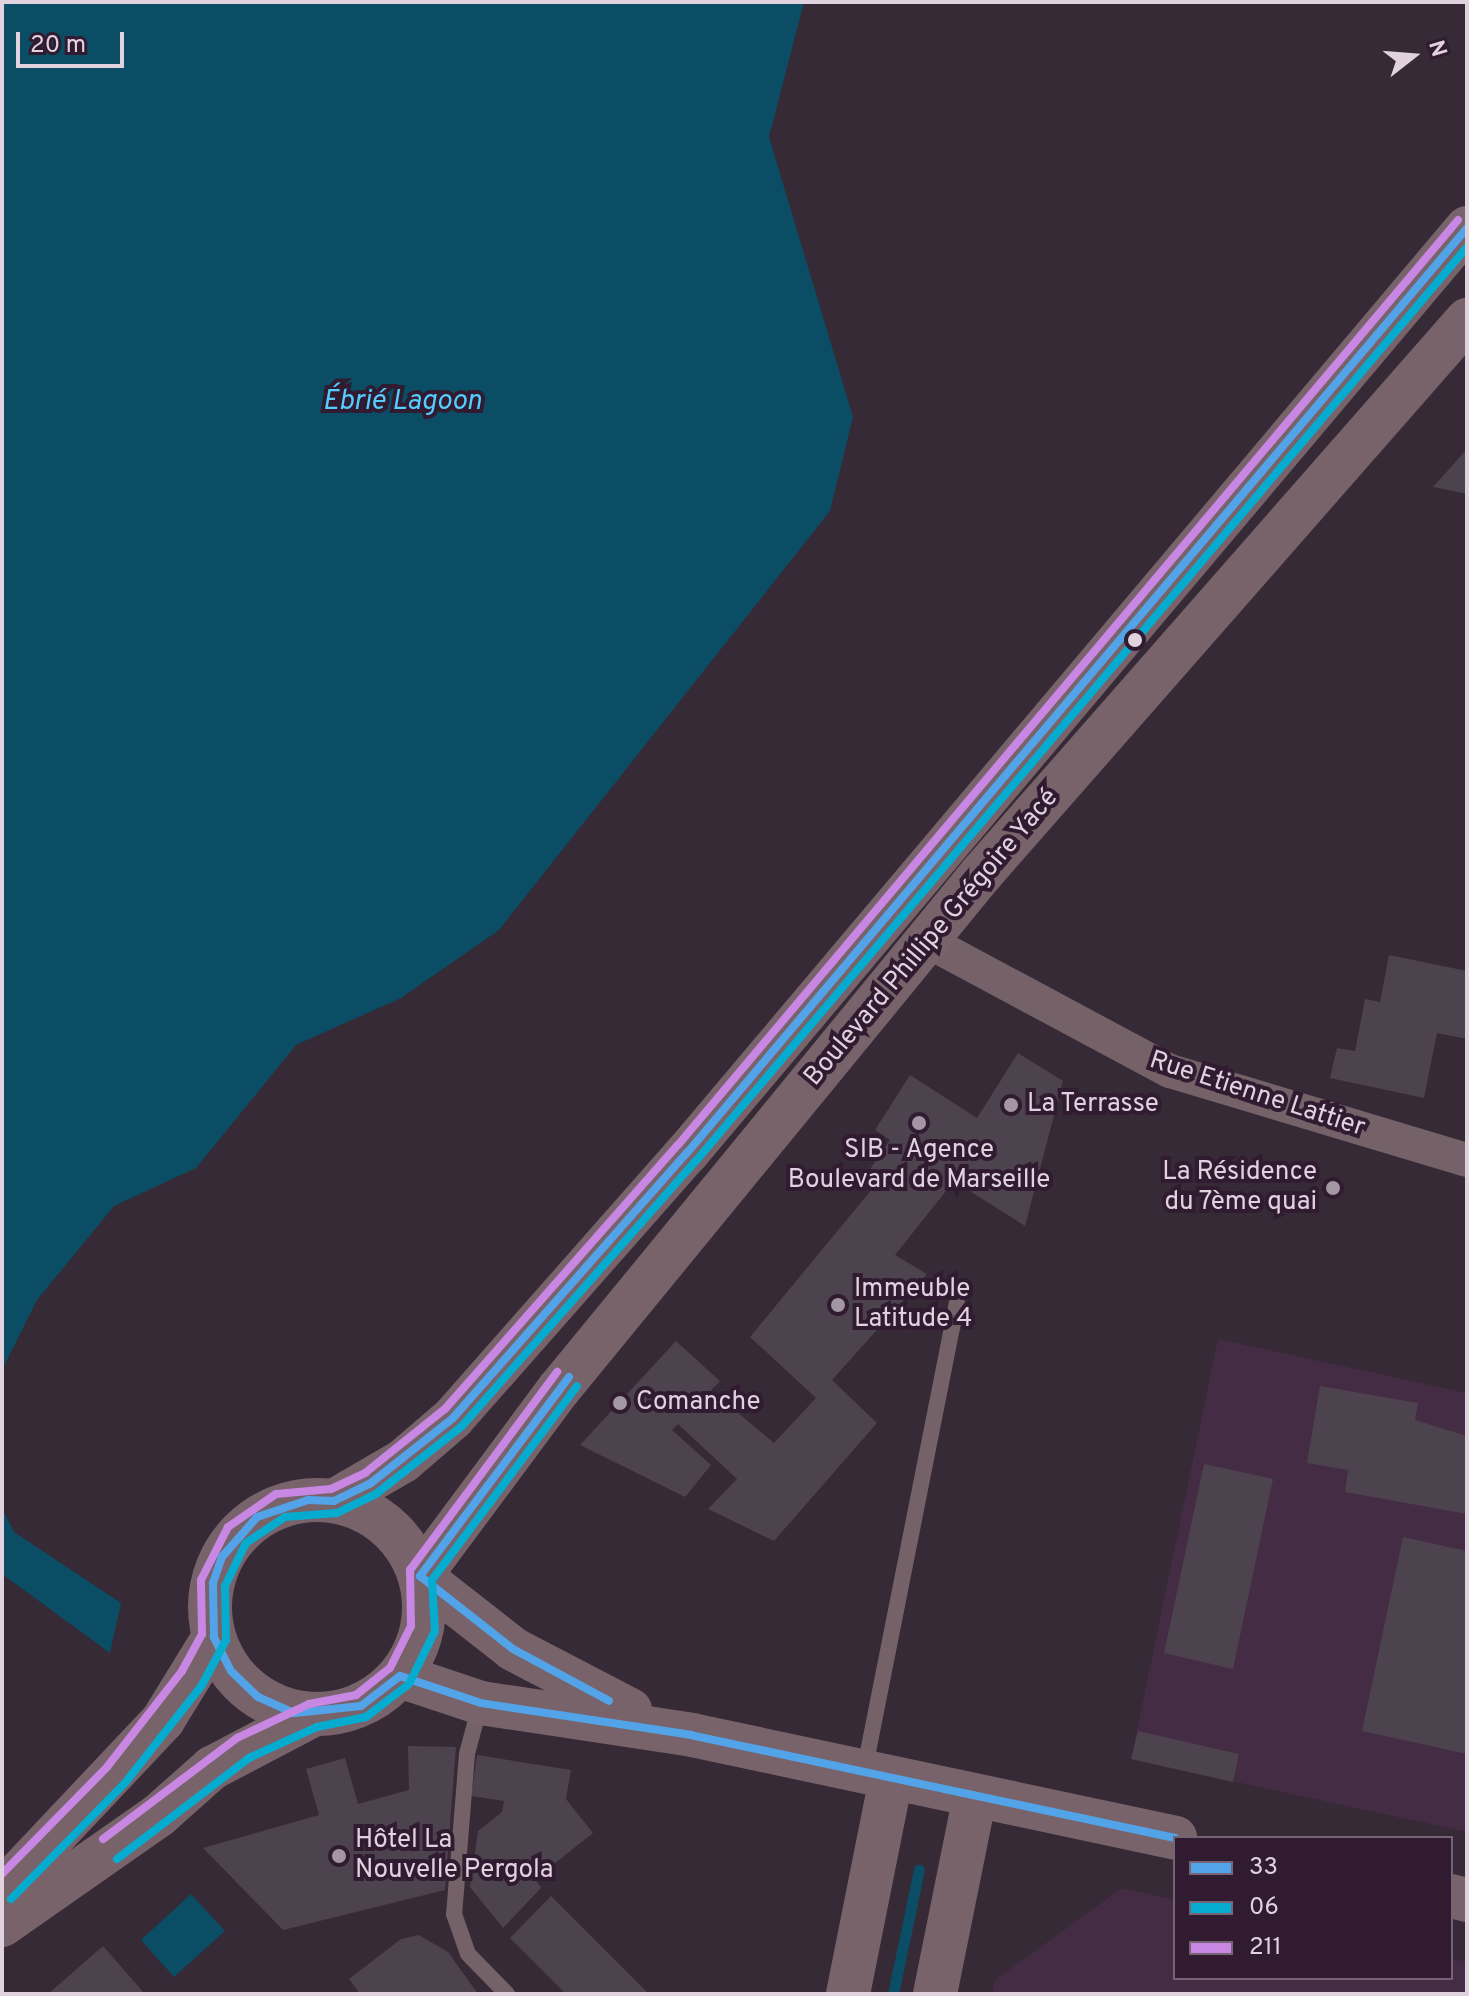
<!DOCTYPE html>
<html>
<head>
<meta charset="utf-8">
<style>
	body { margin:0 }
	#map { position:relative; width:1469px; height:1996px; overflow:hidden; background:#352a35; font-family:Overpass,sans-serif }
	div>[style] { position:absolute }
	[style*='--x'] { left:calc(var(--x)*1px); top:calc(var(--y)*1px); width:calc(var(--w)*1px); rotate:calc(var(--a)*1deg) }
	.built>* { inset:0; background:#452c45 }
	.water>* { inset:0; background:#0a4d65 }
	.stream>* { height:11px; margin:-5.5px; padding:0 5.5px; transform-origin:5.5px; border-radius:5.5px; background:#0a4d65 }
	.building>* { inset:0; background:#4c434e }
	.lane>* { height:16px; margin:-8px; padding:0 8px; transform-origin:8px; border-radius:8px; background:#756168 }
	.street>* { height:34px; margin:-17px; padding:0 17px; transform-origin:17px; border-radius:17px; background:#756168 }
	.secondary>* { height:44px; margin:-22px; padding:0 22px; transform-origin:22px; border-radius:22px; background:#78636b }
	.secondary>.ring { margin:-22px; padding:0; box-sizing:content-box; background:none; border:44px solid #78636b; border-radius:50% }
	.bus-1>* { height:8px; margin:-4px; padding:0 4px; transform-origin:4px; border-radius:4px; background:#53a3e8 }
	.bus-2>* { height:8px; margin:-4px; padding:0 4px; transform-origin:4px; border-radius:4px; background:#06acd0 }
	.bus-3>* { height:8px; margin:-4px; padding:0 4px; transform-origin:4px; border-radius:4px; background:#c787e3 }
	.dots>* { width:22px; height:22px; translate:-50% -50%; box-sizing:border-box; border:4px solid #301b30; border-radius:50% }
	span { translate:-50% -50%; white-space:nowrap; text-align:center; line-height:1.15; -webkit-text-stroke:8px #301b30; paint-order:stroke }
	.street-label { font-size:26px; color:#e0d2df }
	.poi-label { font-size:26px; color:#e0d2df }
	.left { translate:0 -50%; text-align:left }
	.right { translate:-100% -50%; text-align:right }
	.water-label { font-size:28px; color:#55cdff; font-style:italic }
	.frame { position:absolute; inset:0; border:4px solid #e0d2df; pointer-events:none }
	.legend { position:absolute; left:1173px; top:1836px; width:280px; height:144px; box-sizing:border-box; background:#301b30; border:2px solid #766476; margin:0; padding:10px 14px; list-style:none; font-size:24px; color:#e0d2df }
	.legend li { display:flex; align-items:center; gap:16px; height:40px }
	.legend b { width:40px; border:2px solid #766476 }
	.north { position:absolute; left:1373px; top:16px; width:80px; height:80px; -webkit-text-stroke:6px #301b30; paint-order:stroke; rotate:73deg; font-size:22px; font-weight:700; line-height:32px; text-align:center; color:#e0d2df }
	.north::after { content:''; display:block; margin:auto; width:28px; height:36px; background:#e0d2df; clip-path:polygon(50% 0,100% 100%,50% 72%,0 100%) }
	.scale { position:absolute; left:16px; top:32px; width:108px; height:36px; box-sizing:border-box; border:4px solid #e0d2df; border-top:0; padding-left:10px; font-size:24px; line-height:28px; white-space:nowrap; color:#e0d2df; -webkit-text-stroke:6px #301b30; paint-order:stroke }
</style>
</head>
<body>
<div id="map">
	<div class="built">
		<div style="clip-path:polygon(1218px 1339px,1467px 1393px,1467px 1832px,1131px 1759px)"></div>
		<div style="clip-path:polygon(1122px 1888px,1175px 1900px,1175px 1978px,1451px 1978px,1451px 1958px,1467px 1962px,1467px 1994px,992px 1994px,995px 1980px)"></div>
	</div>
	<div class="water">
		<div style="clip-path:polygon(2px 2px,804px 2px,769px 137px,853px 417px,830px 511px,499px 930px,401px 998px,296px 1045px,196px 1168px,114px 1206px,37px 1300px,2px 1370px)"></div>
		<div style="clip-path:polygon(2px 1508px,14px 1532px,121px 1603px,110px 1653px,2px 1574px)"></div>
		<div style="clip-path:polygon(191px 1894px,225px 1931px,174px 1977px,141px 1940px)"></div>
	</div>
	<div class="stream">
		<div style="--x:893;--y:1994;--w:127;--a:-78.2"></div>
	</div>
	<div class="building">
		<div style="clip-path:polygon(1467px 449px,1467px 494px,1433px 487px)"></div>
		<div style="clip-path:polygon(1389px 955px,1467px 971px,1467px 1039px,1437px 1033px,1424px 1098px,1330px 1078px,1337px 1048px,1355px 1051px,1365px 999px,1380px 1002px)"></div>
		<div style="clip-path:polygon(1018px 1053px,1063px 1081px,1025px 1226px,954px 1181px,895px 1255px,927px 1274px,832px 1380px,877px 1423px,774px 1541px,708px 1509px,737px 1479px,678px 1424px,672px 1430px,711px 1465px,685px 1497px,580px 1445px,676px 1341px,720px 1381px,711px 1390px,774px 1443px,816px 1398px,750px 1337px,877px 1183px,866px 1175px,890px 1140px,875px 1130px,910px 1075px,977px 1118px)"></div>
		<div style="clip-path:polygon(1320px 1386px,1418px 1403px,1415px 1420px,1467px 1436px,1467px 1514px,1345px 1492px,1348px 1470px,1307px 1463px)"></div>
		<div style="clip-path:polygon(1204px 1464px,1273px 1479px,1233px 1669px,1164px 1653px)"></div>
		<div style="clip-path:polygon(1403px 1537px,1467px 1551px,1467px 1754px,1362px 1731px)"></div>
		<div style="clip-path:polygon(1138px 1731px,1239px 1754px,1233px 1782px,1131px 1759px)"></div>
		<div style="clip-path:polygon(408px 1746px,456px 1747px,445px 1890px,283px 1930px,203px 1848px,319px 1815px,306px 1769px,345px 1758px,358px 1804px,409px 1790px)"></div>
		<div style="clip-path:polygon(477px 1755px,571px 1770px,566px 1799px,593px 1833px,535px 1879px,541px 1888px,503px 1928px,470px 1887px,478px 1831px,502px 1812px,504px 1801px,471px 1796px)"></div>
		<div style="clip-path:polygon(551px 1896px,649px 1994px,566px 1994px,510px 1938px)"></div>
		<div style="clip-path:polygon(419px 1935px,448px 1952px,478px 1994px,360px 1994px,349px 1979px,401px 1939px)"></div>
		<div style="clip-path:polygon(103px 1946px,145px 1994px,48px 1994px)"></div>
	</div>
	<div class="lane">
		<div style="--x:480;--y:1705;--w:51;--a:104.9"></div>
		<div style="--x:467;--y:1754;--w:161;--a:94.6"></div>
		<div style="--x:454;--y:1914;--w:42;--a:70.7"></div>
		<div style="--x:468;--y:1954;--w:56;--a:45.7"></div>
		<div style="--x:864;--y:1772;--w:478;--a:-78.8"></div>
	</div>
	<div class="street">
		<div style="--x:929;--y:942;--w:273;--a:28.2"></div>
		<div style="--x:1170;--y:1071;--w:310;--a:16.7"></div>
	</div>
	<div class="secondary">
		<div class="ring" style="left:210px;top:1500px;width:170px;height:170px"></div>
		<div style="--x:334;--y:1501;--w:80;--a:-30.1"></div>
		<div style="--x:403;--y:1461;--w:66;--a:-40.7"></div>
		<div style="--x:453;--y:1418;--w:354;--a:-48.6"></div>
		<div style="--x:687;--y:1153;--w:1210;--a:-49.86"></div>
		<div style="--x:420;--y:1576;--w:233;--a:-53.4"></div>
		<div style="--x:559;--y:1389;--w:667;--a:-50.66"></div>
		<div style="--x:982;--y:873;--w:736;--a:-48.75"></div>
		<div style="--x:420;--y:1576;--w:118;--a:38.1"></div>
		<div style="--x:513;--y:1649;--w:132;--a:27.5"></div>
		<div style="--x:400;--y:1676;--w:85;--a:18.4"></div>
		<div style="--x:481;--y:1703;--w:213;--a:8.6"></div>
		<div style="--x:692;--y:1735;--w:494;--a:12"></div>
		<div style="--x:2;--y:1891;--w:235;--a:-46.7"></div>
		<div style="--x:163;--y:1720;--w:97;--a:-58.4"></div>
		<div style="--x:1451;--y:1896;--w:16;--a:14"></div>
		<div style="--x:2;--y:1925;--w:192;--a:-35"></div>
		<div style="--x:159;--y:1815;--w:71;--a:-41.6"></div>
		<div style="--x:212;--y:1768;--w:114;--a:-27.7"></div>
		<div style="--x:848;--y:1994;--w:215;--a:-78.7"></div>
		<div style="--x:935;--y:1994;--w:202;--a:-78.6"></div>
	</div>
	<div class="bus-1">
		<div style="--x:569;--y:1377;--w:249;--a:126.8"></div>
		<div style="--x:420;--y:1576;--w:118;--a:38.1"></div>
		<div style="--x:513;--y:1649;--w:109;--a:28.4"></div>
		<div style="--x:1175;--y:1838;--w:494;--a:-168"></div>
		<div style="--x:692;--y:1735;--w:213;--a:-171.4"></div>
		<div style="--x:481;--y:1703;--w:85;--a:-161.6"></div>
		<div style="--x:400;--y:1676;--w:49;--a:142.4"></div>
		<div style="--x:361;--y:1706;--w:67;--a:174"></div>
		<div style="--x:294;--y:1713;--w:39;--a:-156"></div>
		<div style="--x:258;--y:1697;--w:37;--a:-136"></div>
		<div style="--x:231;--y:1671;--w:38;--a:-117"></div>
		<div style="--x:214;--y:1637;--w:54;--a:-91.1"></div>
		<div style="--x:213;--y:1583;--w:28;--a:-71"></div>
		<div style="--x:222;--y:1557;--w:53;--a:-48.8"></div>
		<div style="--x:257;--y:1517;--w:54;--a:-18.4"></div>
		<div style="--x:308;--y:1500;--w:26;--a:2"></div>
		<div style="--x:334;--y:1501;--w:41;--a:-25.9"></div>
		<div style="--x:371;--y:1483;--w:105;--a:-38.4"></div>
		<div style="--x:453;--y:1418;--w:354;--a:-48.6"></div>
		<div style="--x:687;--y:1153;--w:1210;--a:-49.86"></div>
	</div>
	<div class="bus-2">
		<div style="--x:117;--y:1859;--w:166;--a:-37.4"></div>
		<div style="--x:249;--y:1758;--w:75;--a:-24.5"></div>
		<div style="--x:317;--y:1727;--w:50;--a:-11.5"></div>
		<div style="--x:366;--y:1717;--w:54;--a:-37.5"></div>
		<div style="--x:409;--y:1684;--w:59;--a:-63.9"></div>
		<div style="--x:435;--y:1631;--w:51;--a:-93.4"></div>
		<div style="--x:432;--y:1580;--w:242;--a:-53.2"></div>
		<div style="--x:11;--y:1899;--w:163;--a:-45.5"></div>
		<div style="--x:125;--y:1783;--w:125;--a:-51.8"></div>
		<div style="--x:202;--y:1685;--w:51;--a:-61.9"></div>
		<div style="--x:226;--y:1640;--w:54;--a:-91.1"></div>
		<div style="--x:225;--y:1586;--w:48;--a:-64"></div>
		<div style="--x:246;--y:1543;--w:47;--a:-33.7"></div>
		<div style="--x:285;--y:1517;--w:52;--a:-4.4"></div>
		<div style="--x:337;--y:1513;--w:43;--a:-26"></div>
		<div style="--x:376;--y:1494;--w:110;--a:-38.3"></div>
		<div style="--x:462;--y:1426;--w:354;--a:-48.6"></div>
		<div style="--x:696;--y:1161;--w:1196;--a:-49.85"></div>
	</div>
	<div class="bus-3">
		<div style="--x:103;--y:1839;--w:168;--a:-37"></div>
		<div style="--x:237;--y:1738;--w:80;--a:-25.3"></div>
		<div style="--x:309;--y:1704;--w:48;--a:-10.8"></div>
		<div style="--x:356;--y:1695;--w:43;--a:-38.5"></div>
		<div style="--x:390;--y:1668;--w:47;--a:-63.4"></div>
		<div style="--x:411;--y:1626;--w:56;--a:-91"></div>
		<div style="--x:410;--y:1570;--w:247;--a:-53.4"></div>
		<div style="--x:2;--y:1874;--w:150;--a:-45.5"></div>
		<div style="--x:107;--y:1767;--w:122;--a:-52"></div>
		<div style="--x:182;--y:1671;--w:42;--a:-61.6"></div>
		<div style="--x:202;--y:1634;--w:54;--a:-91.1"></div>
		<div style="--x:201;--y:1580;--w:59;--a:-63"></div>
		<div style="--x:228;--y:1527;--w:58;--a:-34.5"></div>
		<div style="--x:276;--y:1494;--w:55;--a:-5.2"></div>
		<div style="--x:331;--y:1489;--w:38;--a:-25"></div>
		<div style="--x:365;--y:1473;--w:102;--a:-38.7"></div>
		<div style="--x:445;--y:1409;--w:352;--a:-48.6"></div>
		<div style="--x:678;--y:1145;--w:1210;--a:-49.86"></div>
	</div>
	<div class="dots">
		<div style="left:1135px;top:640px;background:#e0d2df"></div>
		<div style="left:1011px;top:1105px;background:#a497a4"></div>
		<div style="left:919px;top:1123px;background:#a497a4"></div>
		<div style="left:1333px;top:1188px;background:#a497a4"></div>
		<div style="left:838px;top:1305px;background:#a497a4"></div>
		<div style="left:620px;top:1403px;background:#a497a4"></div>
		<div style="left:339px;top:1856px;background:#a497a4"></div>
	</div>
	<div class="street-label">
		<span style="left:932px;top:938px;rotate:-50deg">Boulevard Phillipe Grégoire Yacé</span>
		<span style="left:1257px;top:1095px;rotate:18deg">Rue Etienne Lattier</span>
	</div>
	<div class="poi-label">
		<span class="left" style="left:1027px;top:1105px">La Terrasse</span>
		<span style="left:919px;top:1166px">SIB - Agence<br>Boulevard de Marseille</span>
		<span class="right" style="left:1317px;top:1188px">La Résidence<br>du 7ème quai</span>
		<span class="left" style="left:854px;top:1305px">Immeuble<br>Latitude 4</span>
		<span class="left" style="left:636px;top:1403px">Comanche</span>
		<span class="left" style="left:355px;top:1856px">Hôtel La<br>Nouvelle Pergola</span>
	</div>
	<div class="water-label">
		<span style="left:402px;top:402px">Ébrié Lagoon</span>
	</div>
	<div class="frame"></div>
	<ul class="legend">
	<li><b style="height:10px;background:#53a3e8"></b>33</li>
	<li><b style="height:10px;background:#06acd0"></b>06</li>
	<li><b style="height:10px;background:#c787e3"></b>211</li>
	</ul>
	<div class="north">N</div>
	<div class="scale">20 m</div>
</div>
</body>
</html>
